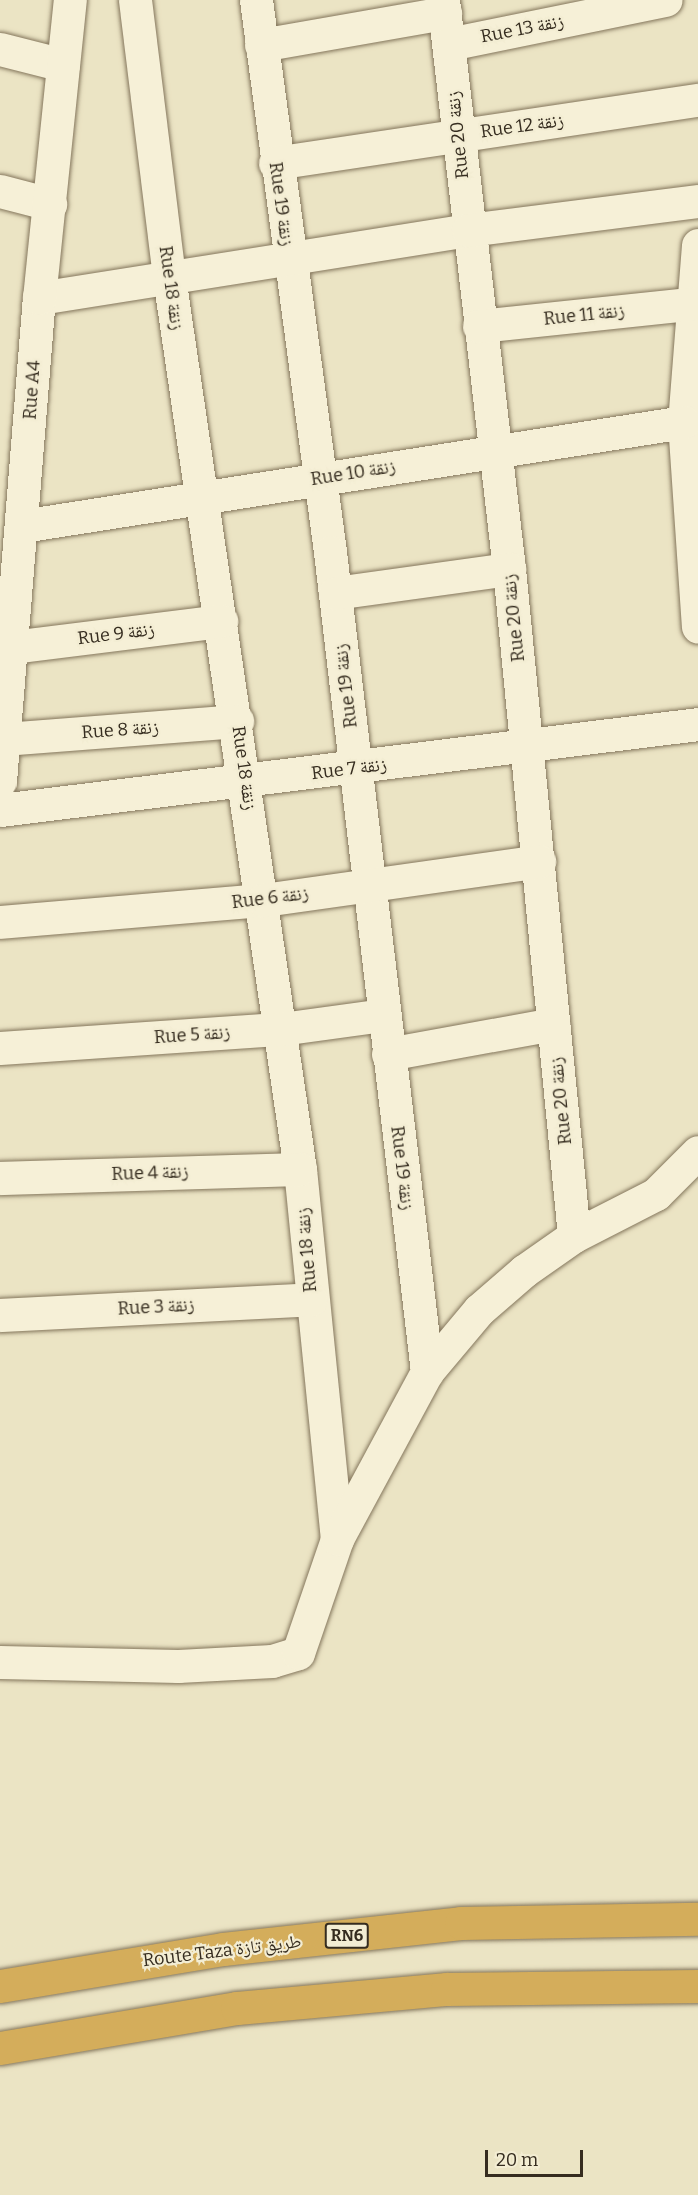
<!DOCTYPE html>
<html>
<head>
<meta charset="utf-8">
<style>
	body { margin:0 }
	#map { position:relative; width:698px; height:2195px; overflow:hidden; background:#ebe4c4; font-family:Bitter,"Noto Naskh Arabic",serif }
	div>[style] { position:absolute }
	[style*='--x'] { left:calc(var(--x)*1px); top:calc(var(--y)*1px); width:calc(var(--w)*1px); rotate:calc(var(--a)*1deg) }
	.roads { filter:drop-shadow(0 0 2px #84765c) drop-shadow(0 0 2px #84765c) }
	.street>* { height:33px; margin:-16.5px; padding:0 16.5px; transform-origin:16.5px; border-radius:16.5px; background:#f6f0d7 }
	.highway>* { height:33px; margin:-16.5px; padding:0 16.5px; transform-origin:16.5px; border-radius:16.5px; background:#d4ad5b }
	span { translate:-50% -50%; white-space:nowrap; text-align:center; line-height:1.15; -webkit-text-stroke:4.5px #f3edd3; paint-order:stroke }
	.shield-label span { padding:2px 4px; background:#f3edd3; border:2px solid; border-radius:4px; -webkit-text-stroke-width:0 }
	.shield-label { font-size:16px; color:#352c1f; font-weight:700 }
	.street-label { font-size:18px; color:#352c1f }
	.scale { position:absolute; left:485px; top:2150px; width:98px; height:27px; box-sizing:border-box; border:3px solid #352c1f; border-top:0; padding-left:8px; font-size:18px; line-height:21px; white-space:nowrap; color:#352c1f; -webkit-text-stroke:4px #f3edd3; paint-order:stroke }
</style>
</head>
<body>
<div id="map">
	<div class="roads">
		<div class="street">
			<div style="--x:135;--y:0;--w:279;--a:83"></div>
			<div style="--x:169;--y:277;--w:902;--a:81.65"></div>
			<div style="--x:300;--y:1169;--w:372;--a:84.3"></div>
			<div style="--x:256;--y:0;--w:557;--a:82.36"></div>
			<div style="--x:330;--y:552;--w:826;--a:83.25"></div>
			<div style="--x:443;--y:0;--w:573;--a:83.38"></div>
			<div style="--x:509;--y:569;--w:670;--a:84.43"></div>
			<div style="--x:449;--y:44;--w:221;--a:-11.5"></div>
			<div style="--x:261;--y:45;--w:187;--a:-9.9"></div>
			<div style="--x:0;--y:49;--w:65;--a:14.3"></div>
			<div style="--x:275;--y:163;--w:428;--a:-8.5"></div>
			<div style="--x:0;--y:191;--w:52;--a:14.6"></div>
			<div style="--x:698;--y:245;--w:178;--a:94.5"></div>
			<div style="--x:684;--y:422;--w:205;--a:86.1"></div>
			<div style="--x:39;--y:298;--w:434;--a:-9"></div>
			<div style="--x:468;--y:230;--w:232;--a:-7.2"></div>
			<div style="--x:479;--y:326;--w:212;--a:-6"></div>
			<div style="--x:22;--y:526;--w:670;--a:-8.93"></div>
			<div style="--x:335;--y:593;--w:176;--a:-7.9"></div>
			<div style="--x:11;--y:647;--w:212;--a:-7.1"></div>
			<div style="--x:3;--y:739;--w:235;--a:-4.4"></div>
			<div style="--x:0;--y:781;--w:485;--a:-85.4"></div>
			<div style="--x:39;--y:298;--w:300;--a:-84.1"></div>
			<div style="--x:0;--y:810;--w:703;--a:-7.02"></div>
			<div style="--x:0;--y:922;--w:264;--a:-4.8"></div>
			<div style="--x:263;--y:900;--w:279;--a:-8"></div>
			<div style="--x:0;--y:1048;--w:282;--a:-3.9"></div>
			<div style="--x:281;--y:1029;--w:103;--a:-7.8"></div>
			<div style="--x:388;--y:1054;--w:168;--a:-10.3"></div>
			<div style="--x:0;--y:1178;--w:300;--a:-1.7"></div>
			<div style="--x:0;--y:1315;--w:311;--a:-2.9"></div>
			<div style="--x:0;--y:1662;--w:178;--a:1.3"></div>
			<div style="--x:178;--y:1666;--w:94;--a:-3"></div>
			<div style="--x:272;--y:1661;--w:27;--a:-17"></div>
			<div style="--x:298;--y:1653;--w:120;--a:-71.1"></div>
			<div style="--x:337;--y:1539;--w:190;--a:-61.7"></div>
			<div style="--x:427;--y:1372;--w:81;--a:-50"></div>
			<div style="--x:479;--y:1310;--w:60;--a:-40.9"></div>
			<div style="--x:524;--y:1271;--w:61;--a:-35"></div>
			<div style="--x:574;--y:1236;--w:92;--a:-27.1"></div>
			<div style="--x:656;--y:1194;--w:59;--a:-45"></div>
		</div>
		<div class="highway">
			<div style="--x:0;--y:1986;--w:226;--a:-9.4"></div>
			<div style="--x:223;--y:1949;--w:239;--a:-6.2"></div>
			<div style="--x:461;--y:1923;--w:237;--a:-1"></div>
			<div style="--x:0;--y:2048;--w:240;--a:-9.6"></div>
			<div style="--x:237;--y:2008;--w:211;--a:-5.2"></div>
			<div style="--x:447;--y:1989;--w:251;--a:-0.7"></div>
		</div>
	</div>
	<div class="shield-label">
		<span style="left:347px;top:1936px">RN6</span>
	</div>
	<div class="street-label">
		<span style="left:522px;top:29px;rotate:-11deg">Rue 13 زنقة</span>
		<span style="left:522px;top:126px;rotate:-8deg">Rue 12 زنقة</span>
		<span style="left:458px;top:135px;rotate:-96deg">Rue 20 زنقة</span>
		<span style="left:281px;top:204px;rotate:82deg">Rue 19 زنقة</span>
		<span style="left:171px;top:288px;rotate:82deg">Rue 18 زنقة</span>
		<span style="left:584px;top:315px;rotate:-6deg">Rue 11 زنقة</span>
		<span style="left:32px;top:390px;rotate:-86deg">Rue A4</span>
		<span style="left:353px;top:473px;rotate:-9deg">Rue 10 زنقة</span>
		<span style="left:514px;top:618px;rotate:-96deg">Rue 20 زنقة</span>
		<span style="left:116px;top:634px;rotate:-7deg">Rue 9 زنقة</span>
		<span style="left:346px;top:686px;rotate:-97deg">Rue 19 زنقة</span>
		<span style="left:120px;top:730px;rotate:-4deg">Rue 8 زنقة</span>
		<span style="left:244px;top:768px;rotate:82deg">Rue 18 زنقة</span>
		<span style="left:349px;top:769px;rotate:-7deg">Rue 7 زنقة</span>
		<span style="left:270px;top:898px;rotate:-7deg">Rue 6 زنقة</span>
		<span style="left:192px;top:1035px;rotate:-4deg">Rue 5 زنقة</span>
		<span style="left:561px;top:1101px;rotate:-96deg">Rue 20 زنقة</span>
		<span style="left:402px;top:1168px;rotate:83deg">Rue 19 زنقة</span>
		<span style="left:150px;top:1173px;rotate:-2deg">Rue 4 زنقة</span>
		<span style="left:307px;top:1250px;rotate:-95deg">Rue 18 زنقة</span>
		<span style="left:156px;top:1307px;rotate:-3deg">Rue 3 زنقة</span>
		<span style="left:222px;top:1951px;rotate:-7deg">Route Taza طريق تازة</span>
	</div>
	<div class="scale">20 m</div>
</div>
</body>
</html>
